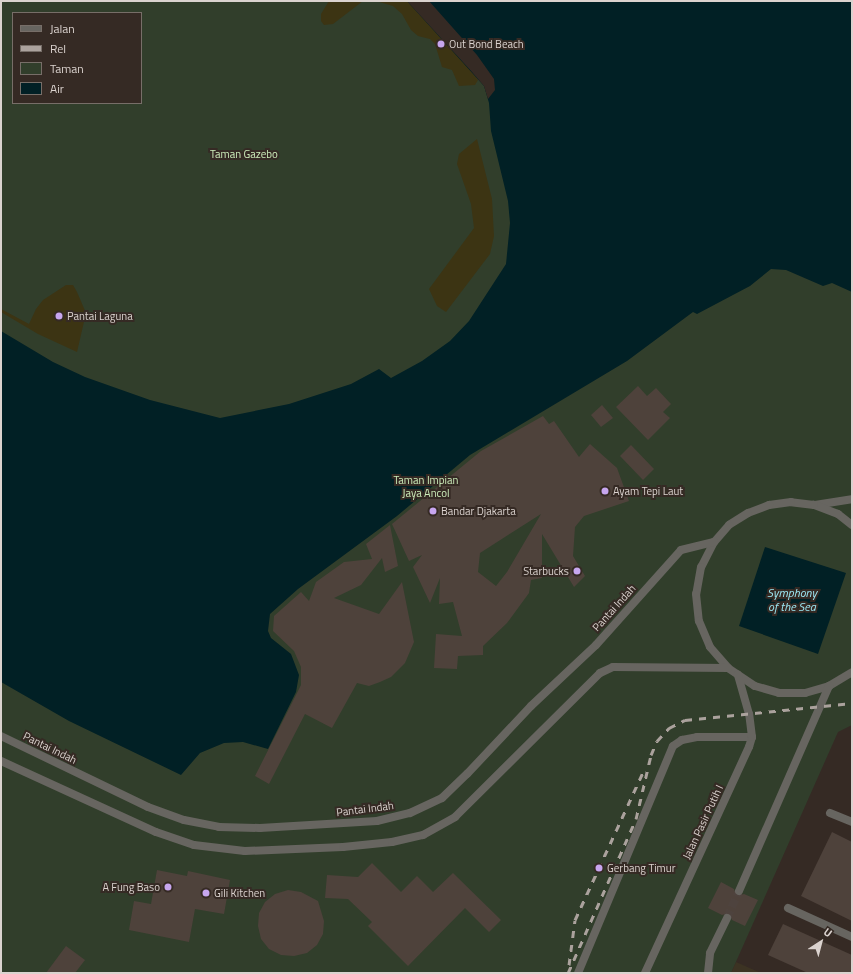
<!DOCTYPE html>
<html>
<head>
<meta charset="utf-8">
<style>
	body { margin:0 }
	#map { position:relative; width:853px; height:974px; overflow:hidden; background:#352a24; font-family:"Titillium Web",sans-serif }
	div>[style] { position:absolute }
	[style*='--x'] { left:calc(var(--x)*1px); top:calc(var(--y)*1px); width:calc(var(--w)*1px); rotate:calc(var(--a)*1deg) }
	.commercial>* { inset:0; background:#3c3323 }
	.green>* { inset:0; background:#313e2b }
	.sand>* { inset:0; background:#3c3413 }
	.water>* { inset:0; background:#012025 }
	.pier>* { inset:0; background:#352a24 }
	.building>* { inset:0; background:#4e423b }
	.tertiary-tunnel>* { height:8px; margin-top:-4px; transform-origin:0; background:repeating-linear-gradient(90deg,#4e433e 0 8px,transparent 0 12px) }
	.minor>* { height:8px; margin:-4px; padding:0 4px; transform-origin:4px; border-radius:4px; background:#676560 }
	.tertiary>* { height:8px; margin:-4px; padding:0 4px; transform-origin:4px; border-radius:4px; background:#676560 }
	.rail>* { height:3px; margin-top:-1.5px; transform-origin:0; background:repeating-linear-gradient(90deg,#aba29d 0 7px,transparent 0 14px) }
	.dots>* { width:11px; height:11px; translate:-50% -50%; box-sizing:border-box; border:2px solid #352a24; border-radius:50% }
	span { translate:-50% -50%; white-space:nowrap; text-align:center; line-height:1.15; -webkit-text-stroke:4px #352a24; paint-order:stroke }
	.poi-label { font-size:11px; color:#dbd3cf }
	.left { translate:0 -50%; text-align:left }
	.right { translate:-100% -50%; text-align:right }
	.park-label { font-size:11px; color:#cdeebb }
	.street-label { font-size:11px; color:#dbd3cf }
	.water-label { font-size:12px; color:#9ce8f4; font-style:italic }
	.frame { position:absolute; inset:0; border:2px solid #dbd3cf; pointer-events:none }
	.legend { position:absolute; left:12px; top:12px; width:130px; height:92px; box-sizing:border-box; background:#352a24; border:1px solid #776e68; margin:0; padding:5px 7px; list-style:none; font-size:12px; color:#dbd3cf }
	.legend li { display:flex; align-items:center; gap:8px; height:20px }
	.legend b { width:20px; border:1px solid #776e68 }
	.north { position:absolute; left:801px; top:922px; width:40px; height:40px; -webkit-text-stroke:3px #352a24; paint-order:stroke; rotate:36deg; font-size:11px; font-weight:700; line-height:16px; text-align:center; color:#dbd3cf }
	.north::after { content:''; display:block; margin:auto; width:14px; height:18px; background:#dbd3cf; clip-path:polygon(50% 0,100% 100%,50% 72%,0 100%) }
</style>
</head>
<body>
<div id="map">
	<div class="commercial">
		<div style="clip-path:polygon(736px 962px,761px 973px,731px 973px)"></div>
	</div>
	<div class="green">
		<div style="clip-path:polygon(evenodd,1px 1px,852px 1px,852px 725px,838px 732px,731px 973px,1px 973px,1px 1px,13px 13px,141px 13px,141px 103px,13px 103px,13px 13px)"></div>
	</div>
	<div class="sand">
		<div style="clip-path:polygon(329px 1px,363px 1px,333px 24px,324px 25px,321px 21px,321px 14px)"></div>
		<div style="clip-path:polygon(376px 1px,407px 1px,472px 72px,478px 80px,475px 85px,459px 86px,452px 70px,442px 67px,435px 44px,430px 39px,418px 36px,411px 30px,402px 14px,393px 6px)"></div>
		<div style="clip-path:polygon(477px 139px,492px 199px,494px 236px,490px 254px,446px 312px,437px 306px,429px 289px,474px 228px,471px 204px,457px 164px,459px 154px)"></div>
		<div style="clip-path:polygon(66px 285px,73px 285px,77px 292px,86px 313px,77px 352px,38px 334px,1px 312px,1px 309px,29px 324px,36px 309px,43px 300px)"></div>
	</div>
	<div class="water">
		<div style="clip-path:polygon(407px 1px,852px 1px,852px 292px,832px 283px,823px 286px,786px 270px,771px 269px,750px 286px,697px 314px,693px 312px,627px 361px,470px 455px,397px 516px,298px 589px,270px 614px,268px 631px,271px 638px,291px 654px,299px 675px,296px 692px,268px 749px,243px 742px,224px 743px,200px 753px,181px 775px,69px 721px,1px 682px,1px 331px,53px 362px,85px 377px,150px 400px,220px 418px,289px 404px,351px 384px,379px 369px,391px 378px,422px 361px,450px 341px,469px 321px,506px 264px,510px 223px,508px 201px,491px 131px,489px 103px,484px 86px)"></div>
		<div style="clip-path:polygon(765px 547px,846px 573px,818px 654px,739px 626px)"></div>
	</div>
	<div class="pier">
		<div style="clip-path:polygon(407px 1px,429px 1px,477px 55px,494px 79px,495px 90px,488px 99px,484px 86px,472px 72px)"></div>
	</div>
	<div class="building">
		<div style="clip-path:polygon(638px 386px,647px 396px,656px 388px,671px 404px,663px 412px,670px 418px,648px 440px,616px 407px)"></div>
		<div style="clip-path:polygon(602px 405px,613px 418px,601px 427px,591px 415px)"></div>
		<div style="clip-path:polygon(evenodd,543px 416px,549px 424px,554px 421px,579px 457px,590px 444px,617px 468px,629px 501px,584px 516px,575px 527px,573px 556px,585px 576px,574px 587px,542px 534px,542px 578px,531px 580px,529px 593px,507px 623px,483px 646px,483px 655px,458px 656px,457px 669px,434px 668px,436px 634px,462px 636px,453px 602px,439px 604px,440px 578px,430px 603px,413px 567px,422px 555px,409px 561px,392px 524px,481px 451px,543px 416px,541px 514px,507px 572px,496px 586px,478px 572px,480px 553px,541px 514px)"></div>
		<div style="clip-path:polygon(631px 445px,654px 469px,643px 480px,620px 456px)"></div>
		<div style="clip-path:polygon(390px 525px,398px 566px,385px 572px,382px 558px,361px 585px,334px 598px,379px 614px,402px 582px,414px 642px,405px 663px,391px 677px,380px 682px,369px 686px,357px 683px,332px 728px,305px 714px,269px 784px,255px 776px,301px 685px,301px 667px,294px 651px,273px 631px,274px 616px,301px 592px,309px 601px,316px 582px,344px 562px,372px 559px,366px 544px)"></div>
		<div style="clip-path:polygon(832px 832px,852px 842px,852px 921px,801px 896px)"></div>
		<div style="clip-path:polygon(372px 863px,401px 892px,417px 876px,433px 892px,453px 873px,501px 920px,489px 932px,465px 908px,408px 966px,368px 926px,372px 922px,348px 899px,325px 898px,327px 875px,358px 877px)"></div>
		<div style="clip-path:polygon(157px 870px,187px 876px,188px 871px,230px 880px,224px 914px,195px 909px,189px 942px,129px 930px,134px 901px,151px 904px)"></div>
		<div style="clip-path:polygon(721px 882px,734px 889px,736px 896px,744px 894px,758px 900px,745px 926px,732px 920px,729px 913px,722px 915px,708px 908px)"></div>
		<div style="clip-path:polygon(288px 890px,301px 892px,318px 901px,324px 921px,323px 934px,317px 945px,307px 953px,294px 956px,281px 955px,269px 949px,261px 939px,258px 926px,259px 913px,265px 902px,275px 894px)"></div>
		<div style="clip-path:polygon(783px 924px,852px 955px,852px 973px,808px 973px,768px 955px)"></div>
		<div style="clip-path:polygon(66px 946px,85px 960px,75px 973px,46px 973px)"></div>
	</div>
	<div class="tertiary-tunnel">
		<div style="--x:727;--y:918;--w:30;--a:-66"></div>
	</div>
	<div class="minor">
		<div style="--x:830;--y:813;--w:24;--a:22"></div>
		<div style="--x:788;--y:908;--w:70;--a:24.4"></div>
		<div style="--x:578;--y:973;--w:246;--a:-67.3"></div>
		<div style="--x:673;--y:746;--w:11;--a:-34"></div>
		<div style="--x:682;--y:740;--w:15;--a:-11"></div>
		<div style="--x:697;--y:737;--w:55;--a:0"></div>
	</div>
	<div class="tertiary">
		<div style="--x:815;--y:505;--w:37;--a:-9"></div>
		<div style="--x:852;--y:525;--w:18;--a:-142"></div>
		<div style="--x:838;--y:514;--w:26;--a:-159"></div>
		<div style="--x:814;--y:505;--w:23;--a:-173"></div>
		<div style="--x:791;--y:502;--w:22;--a:172"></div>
		<div style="--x:769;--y:505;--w:22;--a:159"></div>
		<div style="--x:748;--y:513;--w:22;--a:148"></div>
		<div style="--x:729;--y:525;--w:23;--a:131"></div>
		<div style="--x:714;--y:542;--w:28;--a:117"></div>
		<div style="--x:701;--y:567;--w:27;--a:100"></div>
		<div style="--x:696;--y:594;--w:27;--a:84"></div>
		<div style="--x:699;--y:621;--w:28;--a:67"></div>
		<div style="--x:710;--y:647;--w:28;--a:49"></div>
		<div style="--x:728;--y:668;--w:32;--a:34"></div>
		<div style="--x:755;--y:686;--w:25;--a:16"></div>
		<div style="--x:779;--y:693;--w:26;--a:0"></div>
		<div style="--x:805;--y:693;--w:25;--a:-16"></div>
		<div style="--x:829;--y:686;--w:27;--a:-31"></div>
		<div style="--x:1;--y:736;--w:163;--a:25.8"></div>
		<div style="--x:148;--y:807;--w:38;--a:20"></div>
		<div style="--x:184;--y:820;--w:36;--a:11"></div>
		<div style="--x:219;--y:827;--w:41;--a:1.4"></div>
		<div style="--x:260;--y:828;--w:117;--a:-3.4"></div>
		<div style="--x:377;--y:821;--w:34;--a:-14"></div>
		<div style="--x:410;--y:813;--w:35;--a:-25"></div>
		<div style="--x:442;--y:798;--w:35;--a:-44"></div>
		<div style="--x:467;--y:774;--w:93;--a:-46.7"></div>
		<div style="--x:531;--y:706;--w:89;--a:-43.2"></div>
		<div style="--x:596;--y:645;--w:127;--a:-48.2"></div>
		<div style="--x:681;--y:550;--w:34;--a:-14"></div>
		<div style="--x:1;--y:761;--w:170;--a:24.6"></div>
		<div style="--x:156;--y:832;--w:40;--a:18.9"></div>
		<div style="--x:194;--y:845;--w:51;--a:6.7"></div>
		<div style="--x:245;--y:851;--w:98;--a:-2.3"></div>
		<div style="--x:343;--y:847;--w:49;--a:-5.8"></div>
		<div style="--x:392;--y:842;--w:32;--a:-13"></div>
		<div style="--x:423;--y:835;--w:37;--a:-29"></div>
		<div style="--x:455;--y:817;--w:204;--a:-44.8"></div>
		<div style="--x:600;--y:673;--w:14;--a:-25"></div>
		<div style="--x:613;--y:667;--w:115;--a:0.5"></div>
		<div style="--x:739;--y:891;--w:224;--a:-66.3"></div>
		<div style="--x:645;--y:973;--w:249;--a:-65.3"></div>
		<div style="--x:749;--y:747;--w:10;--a:-73"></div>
		<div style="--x:752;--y:737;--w:23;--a:-97"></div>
		<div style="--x:749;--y:714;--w:41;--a:-105.8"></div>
		<div style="--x:708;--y:973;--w:20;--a:-84"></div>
		<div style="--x:710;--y:953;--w:39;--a:-64"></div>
	</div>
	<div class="rail">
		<div style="--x:569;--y:965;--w:45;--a:-82.4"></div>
		<div style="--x:575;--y:920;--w:165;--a:-65.3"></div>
		<div style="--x:568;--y:973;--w:168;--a:-66.2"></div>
		<div style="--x:636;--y:819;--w:66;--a:-76.8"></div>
		<div style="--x:651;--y:755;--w:15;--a:-67"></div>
		<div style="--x:657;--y:741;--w:18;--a:-47"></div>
		<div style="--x:669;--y:728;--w:18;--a:-27"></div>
		<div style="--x:685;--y:720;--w:168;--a:-5.8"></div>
	</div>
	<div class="dots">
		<div style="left:441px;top:44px;background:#c7a6ef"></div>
		<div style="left:59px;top:316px;background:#c7a6ef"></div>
		<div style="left:605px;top:491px;background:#c7a6ef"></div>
		<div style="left:433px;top:511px;background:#c7a6ef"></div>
		<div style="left:577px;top:571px;background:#c7a6ef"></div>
		<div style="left:599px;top:868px;background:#c7a6ef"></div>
		<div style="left:168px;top:887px;background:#c7a6ef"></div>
		<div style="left:206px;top:893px;background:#c7a6ef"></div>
	</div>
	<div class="poi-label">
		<span class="left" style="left:449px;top:44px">Out Bond Beach</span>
		<span class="left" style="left:67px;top:316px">Pantai Laguna</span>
		<span class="left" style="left:613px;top:491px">Ayam Tepi Laut</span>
		<span class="left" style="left:441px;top:511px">Bandar Djakarta</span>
		<span class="right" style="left:569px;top:571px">Starbucks</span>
		<span class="left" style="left:607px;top:868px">Gerbang Timur</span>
		<span class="right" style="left:160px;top:887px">A Fung Baso</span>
		<span class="left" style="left:214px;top:893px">Gili Kitchen</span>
	</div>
	<div class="park-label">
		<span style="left:244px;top:154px">Taman Gazebo</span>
		<span style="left:426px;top:487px">Taman Impian<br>Jaya Ancol</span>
	</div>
	<div class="street-label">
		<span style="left:614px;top:608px;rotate:-48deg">Pantai Indah</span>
		<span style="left:50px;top:748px;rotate:26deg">Pantai Indah</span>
		<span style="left:365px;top:809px;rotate:-7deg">Pantai Indah</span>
		<span style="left:703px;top:822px;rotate:-65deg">Jalan Pasir Putih I</span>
	</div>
	<div class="water-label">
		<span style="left:792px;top:600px">Symphony<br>of the Sea</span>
	</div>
	<div class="frame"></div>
	<ul class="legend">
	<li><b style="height:5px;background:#676560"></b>Jalan</li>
	<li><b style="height:5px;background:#aba29d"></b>Rel</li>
	<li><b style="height:11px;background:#313e2b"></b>Taman</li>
	<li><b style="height:11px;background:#012025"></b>Air</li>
	</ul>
	<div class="north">U</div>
</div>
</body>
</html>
